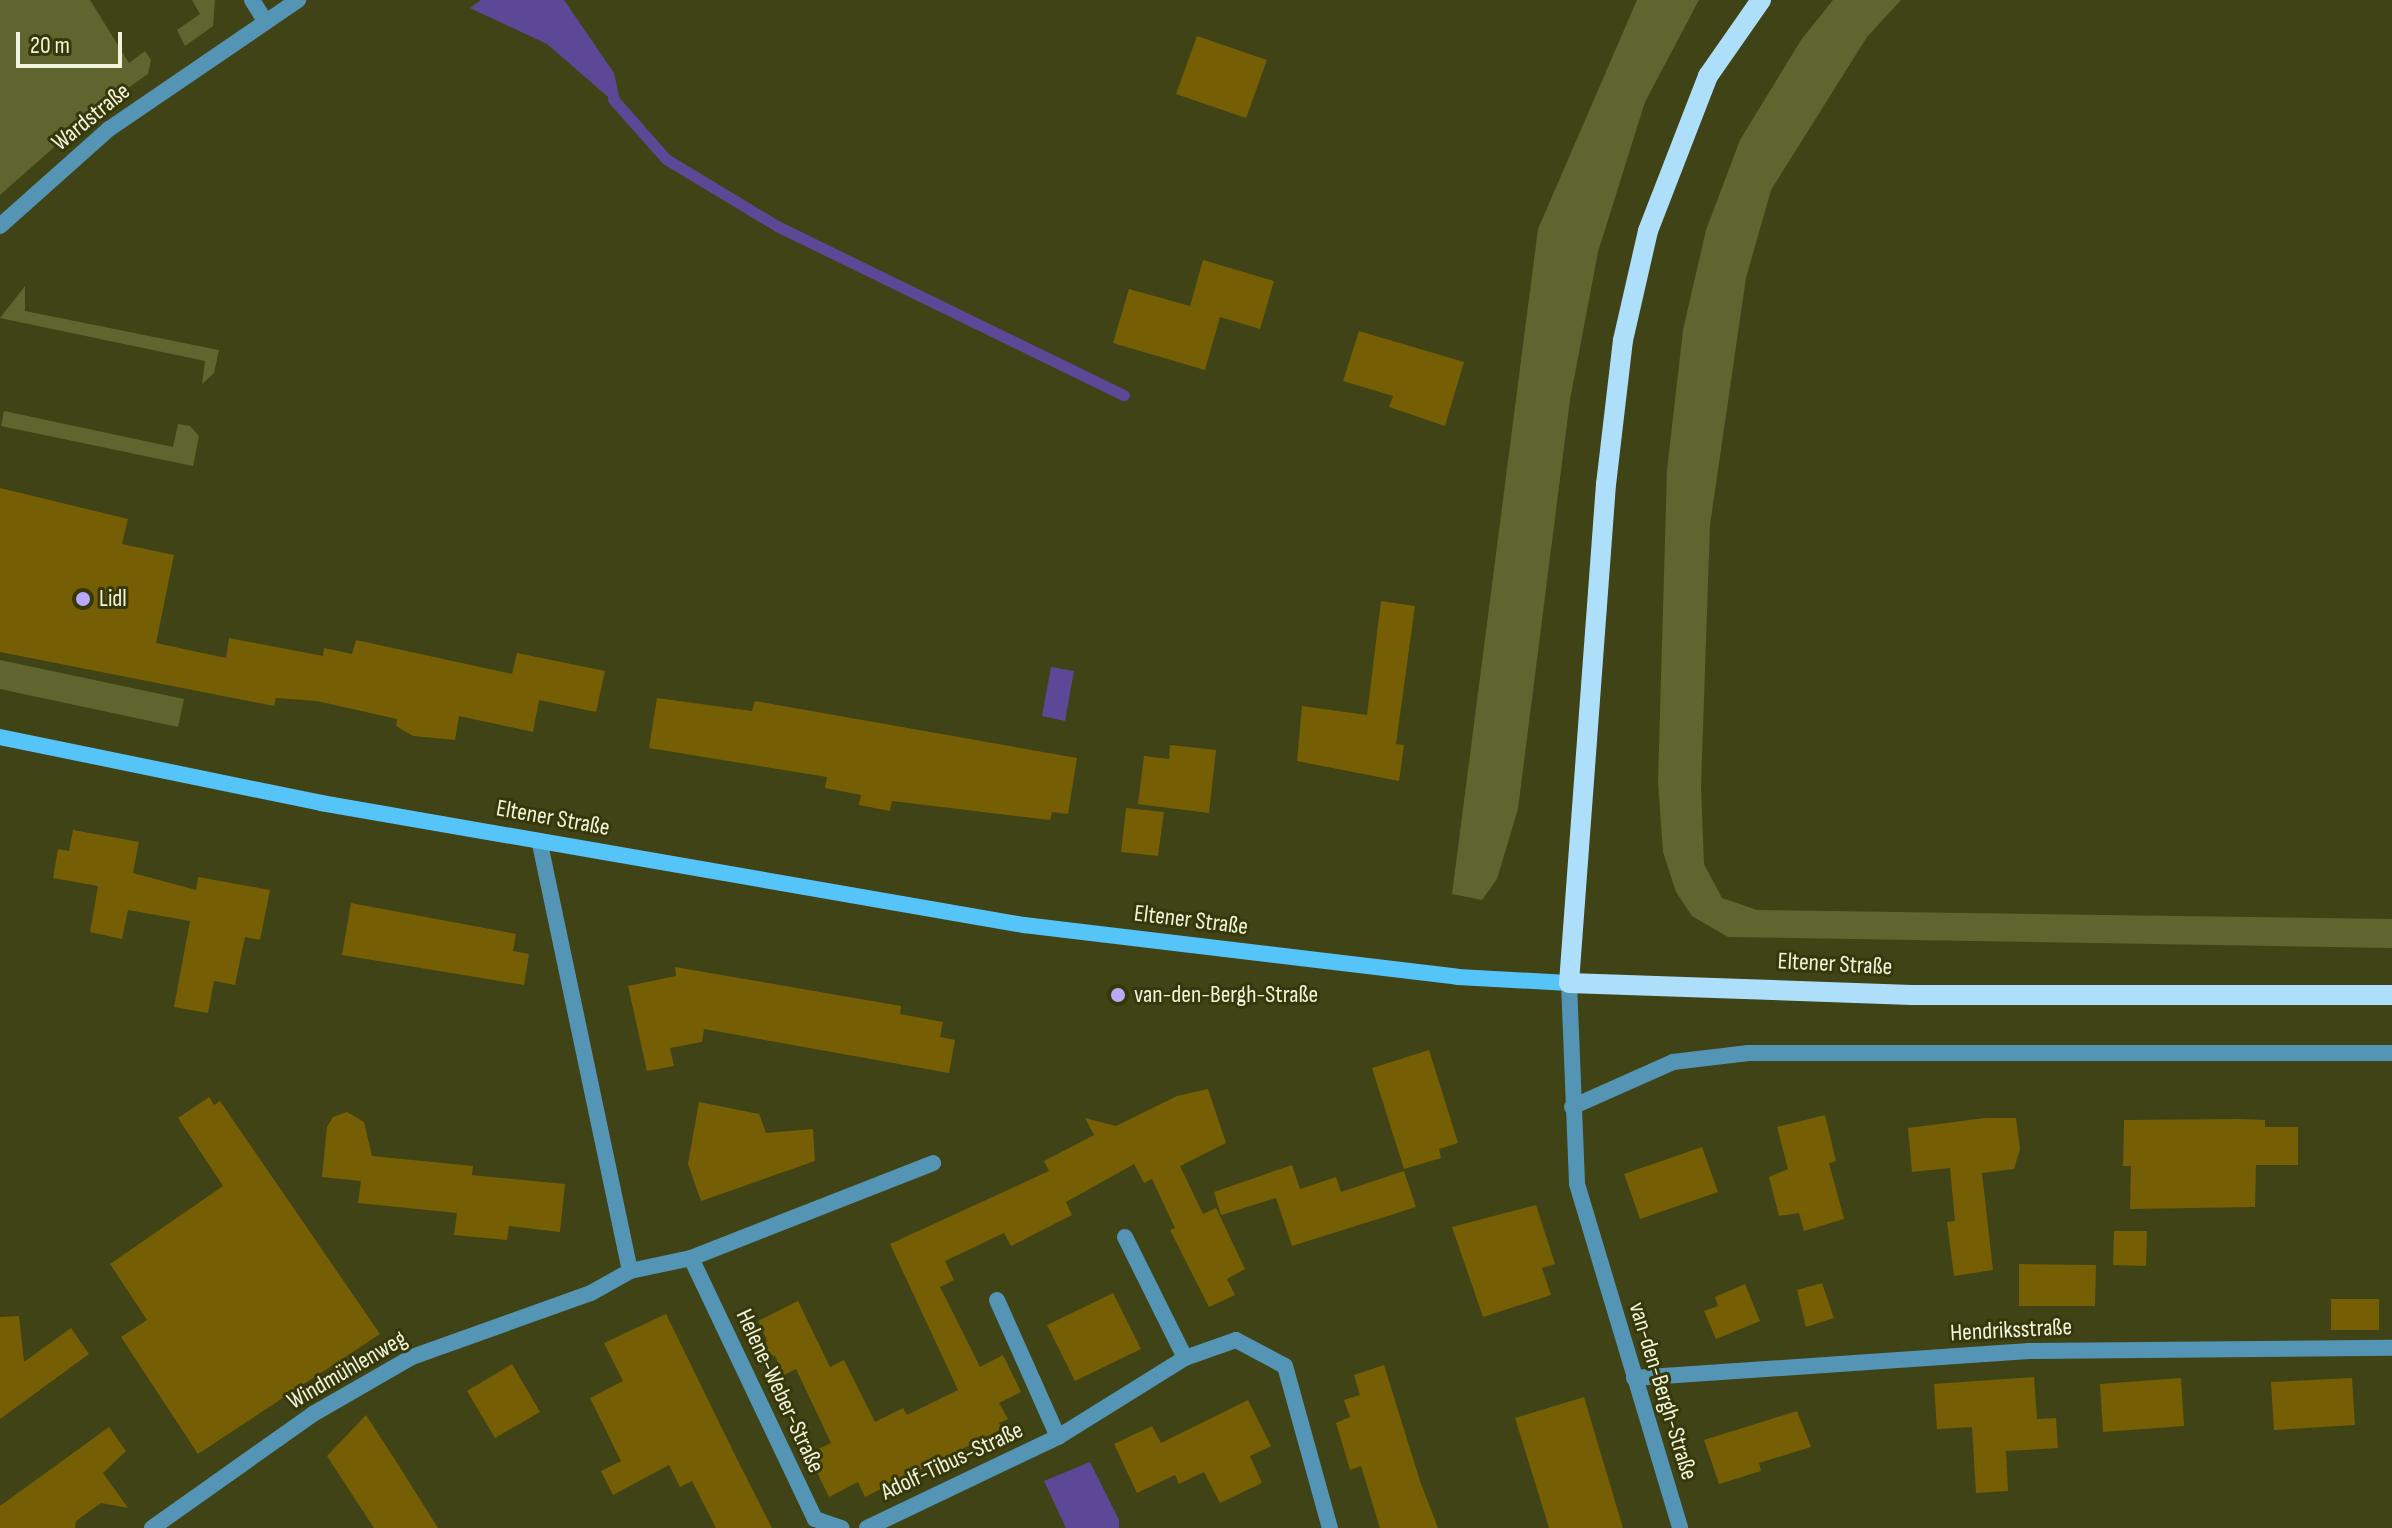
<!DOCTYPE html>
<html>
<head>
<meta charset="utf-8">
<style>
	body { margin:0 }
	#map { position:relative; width:2392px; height:1528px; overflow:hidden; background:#404316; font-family:"Sofia Sans Condensed",sans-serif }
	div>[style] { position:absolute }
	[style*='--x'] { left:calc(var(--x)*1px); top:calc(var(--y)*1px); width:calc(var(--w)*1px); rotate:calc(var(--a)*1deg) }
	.green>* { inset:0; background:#60642e }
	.water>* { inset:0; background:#5c4897 }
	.stream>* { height:11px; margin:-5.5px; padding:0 5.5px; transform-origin:5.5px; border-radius:5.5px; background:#5c4897 }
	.building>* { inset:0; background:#755e04 }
	.minor>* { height:16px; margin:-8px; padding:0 8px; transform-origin:8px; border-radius:8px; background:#5495b5 }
	.secondary>* { height:16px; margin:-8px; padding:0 8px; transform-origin:8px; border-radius:8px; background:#55c4f8 }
	.primary>* { height:20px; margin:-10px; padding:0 10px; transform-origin:10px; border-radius:10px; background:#aedffa }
	.dots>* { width:22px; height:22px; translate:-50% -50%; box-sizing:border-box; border:4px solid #36380a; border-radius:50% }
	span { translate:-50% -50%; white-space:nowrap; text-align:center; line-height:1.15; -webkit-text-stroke:6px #36380a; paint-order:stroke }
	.street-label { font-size:24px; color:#f1f4dc }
	.poi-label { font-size:24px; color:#f1f4dc }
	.left { translate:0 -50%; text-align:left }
	.scale { position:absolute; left:16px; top:32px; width:106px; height:36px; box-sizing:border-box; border:4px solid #f1f4dc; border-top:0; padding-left:10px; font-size:24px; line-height:28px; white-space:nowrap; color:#f1f4dc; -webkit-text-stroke:6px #36380a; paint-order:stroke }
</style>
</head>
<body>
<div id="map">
	<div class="green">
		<div style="clip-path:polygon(0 0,90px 0,129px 63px,145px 51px,151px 60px,148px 74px,94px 112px,0 195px)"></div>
		<div style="clip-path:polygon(192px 0,215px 0,213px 26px,185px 46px,177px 30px,200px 14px)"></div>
		<div style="clip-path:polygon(1637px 0,1699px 0,1645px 102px,1598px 252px,1570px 400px,1518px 809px,1497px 879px,1482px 900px,1452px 894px,1538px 229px)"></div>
		<div style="clip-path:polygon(1833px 0,1901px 0,1867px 37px,1771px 190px,1746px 278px,1710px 525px,1701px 786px,1704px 864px,1722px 898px,1757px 910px,2392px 919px,2392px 948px,1728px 937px,1692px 916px,1676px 892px,1663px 852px,1658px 782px,1667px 470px,1683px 330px,1706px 230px,1740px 140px,1801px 40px)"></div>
		<div style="clip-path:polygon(25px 286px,25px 311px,219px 350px,214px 373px,202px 384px,205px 361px,0 318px)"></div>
		<div style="clip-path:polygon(4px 411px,173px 447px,178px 424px,190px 426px,199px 436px,193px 466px,1px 426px)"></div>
		<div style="clip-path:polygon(0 660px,184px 699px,178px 727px,0 689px)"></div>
	</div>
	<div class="water">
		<div style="clip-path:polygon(481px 0,564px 0,614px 73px,622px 109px,547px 44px,470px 8px)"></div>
		<div style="clip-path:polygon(1051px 667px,1074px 671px,1065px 721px,1042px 716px)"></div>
		<div style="clip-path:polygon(1090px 1462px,1119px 1520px,1119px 1528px,1066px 1528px,1044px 1481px)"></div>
	</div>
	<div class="stream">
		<div style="--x:613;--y:99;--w:80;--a:48.5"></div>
		<div style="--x:666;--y:159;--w:130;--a:31.1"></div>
		<div style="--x:777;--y:226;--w:386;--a:26"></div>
	</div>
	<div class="building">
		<div style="clip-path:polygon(1197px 36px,1267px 60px,1246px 118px,1176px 94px)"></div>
		<div style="clip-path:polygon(1203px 260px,1274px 281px,1260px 329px,1220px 317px,1205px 370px,1113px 343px,1129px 289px,1190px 306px)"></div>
		<div style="clip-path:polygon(1359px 331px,1464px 362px,1445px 426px,1389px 407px,1393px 396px,1343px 381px)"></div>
		<div style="clip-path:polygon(0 488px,128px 519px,122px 544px,174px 555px,156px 643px,226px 658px,229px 638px,323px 656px,324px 648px,352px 654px,356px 640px,512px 674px,517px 653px,605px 671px,596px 712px,539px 700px,533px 732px,459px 716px,455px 740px,413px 736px,396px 726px,397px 719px,317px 701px,276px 698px,274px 706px,0 652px)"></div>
		<div style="clip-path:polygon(1381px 601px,1415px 606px,1396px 744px,1404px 745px,1399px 781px,1297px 761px,1302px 706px,1367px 715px)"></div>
		<div style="clip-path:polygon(657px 698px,752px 711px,755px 701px,1077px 758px,1068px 814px,1052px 812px,1050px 820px,892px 801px,890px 811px,859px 805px,861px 795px,825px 788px,827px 777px,649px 748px)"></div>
		<div style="clip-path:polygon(1170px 745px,1216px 750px,1209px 813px,1138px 804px,1144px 756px,1169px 759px)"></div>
		<div style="clip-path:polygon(1126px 808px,1164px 812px,1158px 856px,1121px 852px)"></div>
		<div style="clip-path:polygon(73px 830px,139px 842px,133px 873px,196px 890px,198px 877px,270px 890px,260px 940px,245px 937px,235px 985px,214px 981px,208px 1013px,174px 1007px,190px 921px,128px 910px,122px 939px,90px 932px,98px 886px,53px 878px,58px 849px,69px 851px)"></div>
		<div style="clip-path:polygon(351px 903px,516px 934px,513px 951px,529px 954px,524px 985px,342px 955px)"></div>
		<div style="clip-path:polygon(675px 967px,901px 1006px,900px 1014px,943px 1022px,940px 1037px,955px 1040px,949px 1073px,704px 1029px,702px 1042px,670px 1048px,674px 1066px,647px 1071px,628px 986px,676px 976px)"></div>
		<div style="clip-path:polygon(1429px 1050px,1458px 1143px,1439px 1149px,1441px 1158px,1404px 1169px,1372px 1068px)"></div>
		<div style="clip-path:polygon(1208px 1089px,1226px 1143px,1180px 1166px,1203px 1214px,1216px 1208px,1245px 1269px,1227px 1279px,1235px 1295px,1209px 1307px,1170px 1230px,1175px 1228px,1152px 1179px,1144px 1183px,1134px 1164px,1066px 1202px,1072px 1215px,1011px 1246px,1004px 1233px,945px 1261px,954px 1280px,940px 1287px,980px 1367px,1003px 1355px,1021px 1392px,999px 1403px,1008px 1419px,999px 1423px,1002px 1429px,865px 1497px,858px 1482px,829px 1497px,808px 1454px,831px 1443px,796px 1369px,784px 1375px,775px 1356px,763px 1352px,767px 1340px,758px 1321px,798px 1301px,830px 1367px,844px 1360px,875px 1422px,903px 1408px,907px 1415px,958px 1390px,890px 1244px,1049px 1171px,1044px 1161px,1094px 1135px,1085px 1118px,1116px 1126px,1177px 1096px)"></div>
		<div style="clip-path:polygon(209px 1097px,214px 1105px,220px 1101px,380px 1334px,198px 1454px,121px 1337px,147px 1320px,110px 1264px,223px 1186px,178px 1118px)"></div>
		<div style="clip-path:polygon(699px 1102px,759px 1114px,766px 1133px,813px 1129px,815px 1161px,701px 1201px,688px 1164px)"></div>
		<div style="clip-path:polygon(347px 1112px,364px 1122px,372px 1156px,473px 1166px,472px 1175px,565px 1184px,560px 1232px,509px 1226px,507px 1240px,454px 1235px,457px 1213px,358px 1203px,361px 1181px,322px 1177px,327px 1127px,333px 1117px)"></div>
		<div style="clip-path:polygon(1825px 1115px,1836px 1161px,1829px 1163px,1844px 1219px,1804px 1231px,1799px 1213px,1779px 1216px,1769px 1177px,1788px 1169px,1777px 1127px)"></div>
		<div style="clip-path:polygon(1985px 1118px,2016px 1118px,2020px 1149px,2014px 1169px,1982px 1173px,1993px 1270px,1954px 1276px,1947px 1222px,1955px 1221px,1950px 1168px,1912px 1172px,1908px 1128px)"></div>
		<div style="clip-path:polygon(2239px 1119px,2265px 1120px,2265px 1127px,2298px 1127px,2298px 1165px,2256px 1165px,2255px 1207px,2130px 1209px,2131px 1166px,2123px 1166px,2124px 1120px)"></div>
		<div style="clip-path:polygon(1702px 1147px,1718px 1192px,1640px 1219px,1624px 1174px)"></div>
		<div style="clip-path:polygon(1292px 1165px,1300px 1189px,1336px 1177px,1341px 1192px,1404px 1171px,1416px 1207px,1292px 1246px,1276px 1198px,1221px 1215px,1214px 1192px)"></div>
		<div style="clip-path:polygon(1536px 1205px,1555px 1264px,1542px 1268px,1551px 1295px,1483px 1317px,1452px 1227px)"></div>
		<div style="clip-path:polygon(2114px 1231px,2147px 1231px,2146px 1266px,2113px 1265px)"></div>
		<div style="clip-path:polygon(2019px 1264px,2096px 1265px,2095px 1306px,2019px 1306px)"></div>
		<div style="clip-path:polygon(1822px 1283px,1834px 1318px,1806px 1327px,1797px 1290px)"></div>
		<div style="clip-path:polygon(1745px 1284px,1760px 1321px,1716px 1339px,1704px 1311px,1718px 1306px,1715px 1297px)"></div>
		<div style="clip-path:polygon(1113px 1293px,1141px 1349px,1075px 1381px,1047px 1325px)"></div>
		<div style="clip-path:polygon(2331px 1299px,2379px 1299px,2379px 1330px,2331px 1330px)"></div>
		<div style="clip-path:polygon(666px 1314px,736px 1457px,772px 1528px,716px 1528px,692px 1481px,680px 1487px,669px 1465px,613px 1495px,601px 1471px,621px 1461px,590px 1398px,623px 1381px,604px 1343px)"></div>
		<div style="clip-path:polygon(19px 1316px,24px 1362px,71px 1328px,89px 1354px,0 1419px,0 1317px)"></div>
		<div style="clip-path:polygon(512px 1364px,540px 1412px,495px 1438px,467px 1391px)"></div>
		<div style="clip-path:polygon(1384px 1365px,1420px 1481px,1438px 1528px,1380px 1528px,1361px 1466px,1350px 1470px,1336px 1423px,1350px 1417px,1344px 1400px,1360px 1395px,1354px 1375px)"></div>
		<div style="clip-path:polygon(2034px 1377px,2037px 1419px,2056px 1418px,2058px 1448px,2006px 1451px,2008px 1491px,1976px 1493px,1972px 1427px,1937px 1429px,1934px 1384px)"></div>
		<div style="clip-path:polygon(2181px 1378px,2184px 1426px,2103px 1432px,2100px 1384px)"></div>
		<div style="clip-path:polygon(2352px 1378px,2355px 1425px,2274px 1430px,2271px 1382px)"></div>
		<div style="clip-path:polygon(1584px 1397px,1623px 1528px,1549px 1528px,1515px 1418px)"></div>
		<div style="clip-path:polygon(1248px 1400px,1271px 1446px,1250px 1456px,1262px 1483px,1220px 1503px,1204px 1472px,1179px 1484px,1175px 1475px,1137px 1493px,1114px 1444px,1152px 1426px,1161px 1443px)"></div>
		<div style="clip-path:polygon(1797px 1411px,1811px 1447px,1759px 1463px,1761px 1471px,1719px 1484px,1704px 1440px)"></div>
		<div style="clip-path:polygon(366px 1415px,399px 1466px,438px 1528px,374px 1528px,327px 1456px)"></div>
		<div style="clip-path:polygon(109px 1427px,126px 1451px,103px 1473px,128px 1508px,101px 1503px,76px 1521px,75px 1528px,0 1528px,0 1506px)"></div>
	</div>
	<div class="minor">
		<div style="--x:252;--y:0;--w:25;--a:58"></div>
		<div style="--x:0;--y:226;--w:146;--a:-41.7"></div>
		<div style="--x:109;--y:129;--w:229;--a:-34.3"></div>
		<div style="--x:1569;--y:983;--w:201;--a:87.7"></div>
		<div style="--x:1577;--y:1184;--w:359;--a:73.3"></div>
		<div style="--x:1572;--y:1107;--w:111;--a:-24"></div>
		<div style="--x:1673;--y:1062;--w:76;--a:-6.8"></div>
		<div style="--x:1748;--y:1053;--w:644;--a:0"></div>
		<div style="--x:1125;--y:1237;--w:135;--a:63.6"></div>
		<div style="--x:691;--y:1258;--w:289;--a:64.6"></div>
		<div style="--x:815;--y:1519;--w:28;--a:19"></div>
		<div style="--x:630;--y:1271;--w:62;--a:-12"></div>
		<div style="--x:691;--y:1258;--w:260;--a:-21.4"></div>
		<div style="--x:997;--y:1300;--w:150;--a:66"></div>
		<div style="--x:1634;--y:1378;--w:396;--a:-3.9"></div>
		<div style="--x:2029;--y:1351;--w:363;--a:-0.5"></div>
		<div style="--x:152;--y:1528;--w:197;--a:-35.3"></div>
		<div style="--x:313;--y:1414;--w:114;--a:-29.9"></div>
		<div style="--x:412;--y:1357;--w:190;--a:-19.7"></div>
		<div style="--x:591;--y:1293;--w:45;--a:-29.4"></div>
		<div style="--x:630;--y:1271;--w:437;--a:-101.9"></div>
		<div style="--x:867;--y:1528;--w:212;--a:-25.5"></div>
		<div style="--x:1058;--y:1437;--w:150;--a:-31.9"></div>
		<div style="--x:1185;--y:1358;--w:54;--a:-19.4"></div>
		<div style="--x:1236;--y:1340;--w:55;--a:28"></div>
		<div style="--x:1285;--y:1366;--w:168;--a:74.5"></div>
	</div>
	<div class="secondary">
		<div style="--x:0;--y:737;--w:328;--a:11.6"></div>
		<div style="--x:321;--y:803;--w:714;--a:9.85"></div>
		<div style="--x:1024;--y:925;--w:437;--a:6.8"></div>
		<div style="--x:1458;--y:977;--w:111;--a:3.1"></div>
	</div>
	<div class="primary">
		<div style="--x:1761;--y:0;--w:93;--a:124.9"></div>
		<div style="--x:1708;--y:76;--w:166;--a:111.2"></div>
		<div style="--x:1648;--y:231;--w:112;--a:102.9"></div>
		<div style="--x:1623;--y:340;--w:145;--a:96.7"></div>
		<div style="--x:1606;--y:484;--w:500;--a:94.24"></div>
		<div style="--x:1569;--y:983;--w:343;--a:2"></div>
		<div style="--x:1912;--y:995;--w:480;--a:0"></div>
	</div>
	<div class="dots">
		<div style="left:83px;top:599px;background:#b9abf7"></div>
		<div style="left:1118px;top:995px;background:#b9abf7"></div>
	</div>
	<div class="street-label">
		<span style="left:91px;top:117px;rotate:-39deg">Wardstraße</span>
		<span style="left:553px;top:818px;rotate:10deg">Eltener Straße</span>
		<span style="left:1191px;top:920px;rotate:7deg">Eltener Straße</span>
		<span style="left:1835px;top:964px;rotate:3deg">Eltener Straße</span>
		<span style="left:2011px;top:1330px;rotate:-3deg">Hendriksstraße</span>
		<span style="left:347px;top:1370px;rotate:-30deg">Windmühlenweg</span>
		<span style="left:780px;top:1391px;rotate:65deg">Helene-Weber-Straße</span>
		<span style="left:1663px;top:1391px;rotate:73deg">van-den-Bergh-Straße</span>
		<span style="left:952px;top:1461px;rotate:-25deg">Adolf-Tibus-Straße</span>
	</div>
	<div class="poi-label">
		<span class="left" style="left:99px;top:599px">Lidl</span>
		<span class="left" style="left:1134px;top:995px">van-den-Bergh-Straße</span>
	</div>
	<div class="scale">20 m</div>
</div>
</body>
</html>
